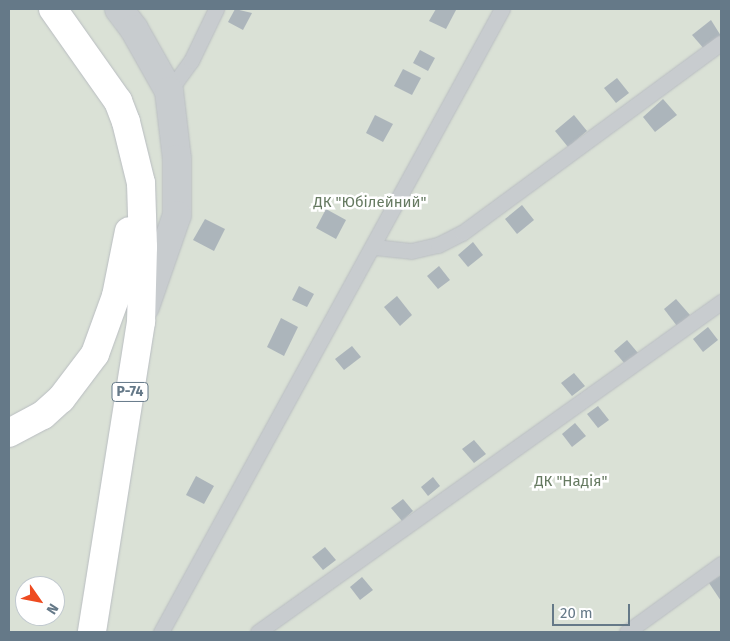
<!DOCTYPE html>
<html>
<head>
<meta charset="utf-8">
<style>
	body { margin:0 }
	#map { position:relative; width:730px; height:641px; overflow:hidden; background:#f8f8f5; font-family:"Fira Sans",sans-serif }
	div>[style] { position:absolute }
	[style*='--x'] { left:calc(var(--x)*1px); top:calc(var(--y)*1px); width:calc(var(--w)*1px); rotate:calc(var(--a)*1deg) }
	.green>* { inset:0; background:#dae1d6 }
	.building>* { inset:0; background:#acb5bb }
	.roads { filter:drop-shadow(0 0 1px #b9bdc1) drop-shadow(0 0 1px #b9bdc1) }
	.lane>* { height:15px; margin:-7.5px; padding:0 7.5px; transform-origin:7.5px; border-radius:7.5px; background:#c8cccf }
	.street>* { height:28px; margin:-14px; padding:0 14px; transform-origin:14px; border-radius:14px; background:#c8cccf }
	.primary>* { height:28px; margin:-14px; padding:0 14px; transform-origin:14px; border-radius:14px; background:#fff }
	span { translate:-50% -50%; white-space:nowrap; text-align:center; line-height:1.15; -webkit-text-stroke:5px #fff; paint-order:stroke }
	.shield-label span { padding:1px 4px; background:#fff; border:1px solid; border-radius:4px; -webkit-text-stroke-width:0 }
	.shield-label { font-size:14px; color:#657988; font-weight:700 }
	.park-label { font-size:15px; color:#667a61 }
	.frame { position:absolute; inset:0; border:10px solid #657988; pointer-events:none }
	.north { position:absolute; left:15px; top:576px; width:50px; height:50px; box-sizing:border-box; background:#fff; border:1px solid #c1c9cf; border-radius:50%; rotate:123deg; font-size:14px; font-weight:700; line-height:20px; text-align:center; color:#657988 }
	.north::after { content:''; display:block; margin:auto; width:18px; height:22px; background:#ee4b20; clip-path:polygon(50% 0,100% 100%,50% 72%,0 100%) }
	.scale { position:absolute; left:552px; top:604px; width:78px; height:22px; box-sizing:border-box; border:2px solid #657988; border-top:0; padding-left:6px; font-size:15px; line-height:18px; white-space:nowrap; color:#657988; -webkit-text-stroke:4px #fff; paint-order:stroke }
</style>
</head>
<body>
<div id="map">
	<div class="green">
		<div style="clip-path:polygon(evenodd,9px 9px,721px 9px,721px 632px,9px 632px,9px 9px,25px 586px,55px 586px,55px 616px,25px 616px,25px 586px)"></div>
	</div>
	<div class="building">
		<div style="clip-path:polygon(235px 9px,252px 13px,243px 30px,228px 22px)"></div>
		<div style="clip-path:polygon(436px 9px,456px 10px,446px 29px,429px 21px)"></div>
		<div style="clip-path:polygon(711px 20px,721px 36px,705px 50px,692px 35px)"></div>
		<div style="clip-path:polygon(420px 50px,435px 58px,428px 71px,413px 63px)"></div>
		<div style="clip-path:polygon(403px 69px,421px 78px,412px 95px,394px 86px)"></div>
		<div style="clip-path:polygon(617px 78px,629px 93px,616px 103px,604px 88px)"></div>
		<div style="clip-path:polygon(663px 99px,677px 115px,655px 132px,643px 117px)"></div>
		<div style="clip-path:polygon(375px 115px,393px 124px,383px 142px,366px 133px)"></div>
		<div style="clip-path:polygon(574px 115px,587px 131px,568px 147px,555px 131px)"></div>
		<div style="clip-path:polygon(522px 205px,534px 220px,517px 234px,505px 219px)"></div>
		<div style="clip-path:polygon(326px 209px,346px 220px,336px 239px,316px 228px)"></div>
		<div style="clip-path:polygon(205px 219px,225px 229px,214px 251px,193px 240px)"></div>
		<div style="clip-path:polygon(473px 242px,483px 255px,468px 267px,458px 255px)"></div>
		<div style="clip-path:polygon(439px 266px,450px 280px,438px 289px,427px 276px)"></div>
		<div style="clip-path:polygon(299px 286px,314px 294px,307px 307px,292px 300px)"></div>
		<div style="clip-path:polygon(397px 296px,412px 315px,400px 326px,384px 307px)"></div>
		<div style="clip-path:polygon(676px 299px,690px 315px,677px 326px,664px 309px)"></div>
		<div style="clip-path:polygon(281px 318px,298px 327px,284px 356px,267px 347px)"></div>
		<div style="clip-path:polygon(708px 327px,718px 340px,703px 352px,693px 339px)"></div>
		<div style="clip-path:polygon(627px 340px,638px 353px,625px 364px,614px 351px)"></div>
		<div style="clip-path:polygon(352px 346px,361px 357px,344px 370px,335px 359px)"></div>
		<div style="clip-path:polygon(574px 373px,585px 386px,572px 396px,561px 383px)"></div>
		<div style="clip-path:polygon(598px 406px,609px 420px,598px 428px,587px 414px)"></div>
		<div style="clip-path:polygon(575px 423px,586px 436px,572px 447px,562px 434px)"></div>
		<div style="clip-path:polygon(474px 440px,486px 454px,474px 463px,462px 449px)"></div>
		<div style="clip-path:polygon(196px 476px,214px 486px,204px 504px,186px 495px)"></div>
		<div style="clip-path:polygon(433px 477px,440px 486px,428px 496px,421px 487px)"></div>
		<div style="clip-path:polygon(403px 499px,413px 511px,402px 521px,391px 508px)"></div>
		<div style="clip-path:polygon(325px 547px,336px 560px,323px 570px,312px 557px)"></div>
		<div style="clip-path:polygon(721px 575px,721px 601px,709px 583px)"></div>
		<div style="clip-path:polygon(362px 577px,373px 590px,360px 600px,350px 587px)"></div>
	</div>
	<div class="roads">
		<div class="lane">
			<div style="--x:169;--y:91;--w:37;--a:-54"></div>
			<div style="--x:191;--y:61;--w:58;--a:-64.3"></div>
			<div style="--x:374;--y:247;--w:37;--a:6"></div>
			<div style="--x:411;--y:251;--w:28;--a:-13"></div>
			<div style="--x:438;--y:245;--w:27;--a:-27"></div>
			<div style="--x:462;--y:233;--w:321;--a:-36.3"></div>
			<div style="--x:161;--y:632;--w:710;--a:-61.31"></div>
			<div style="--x:258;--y:632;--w:569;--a:-35.48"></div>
			<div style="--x:627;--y:632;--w:116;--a:-35.9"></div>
		</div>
		<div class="street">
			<div style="--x:119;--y:9;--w:25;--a:53"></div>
			<div style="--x:134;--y:29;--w:71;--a:60.6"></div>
			<div style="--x:169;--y:91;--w:68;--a:83.3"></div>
			<div style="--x:177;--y:159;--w:56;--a:90"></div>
			<div style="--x:177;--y:215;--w:97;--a:109.2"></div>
		</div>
		<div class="primary">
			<div style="--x:53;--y:9;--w:113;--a:54.8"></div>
			<div style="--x:118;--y:101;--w:22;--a:69"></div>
			<div style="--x:126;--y:122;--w:63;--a:76.2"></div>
			<div style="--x:141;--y:183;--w:64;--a:88.2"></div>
			<div style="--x:143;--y:247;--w:75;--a:91.5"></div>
			<div style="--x:141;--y:322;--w:314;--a:99"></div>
			<div style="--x:9;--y:433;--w:38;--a:-28"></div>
			<div style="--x:43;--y:415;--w:24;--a:-42"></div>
			<div style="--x:61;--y:399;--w:56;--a:-52.9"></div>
			<div style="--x:95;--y:354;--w:62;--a:-70.1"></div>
			<div style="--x:116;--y:296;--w:66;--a:-78.7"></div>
		</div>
	</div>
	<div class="shield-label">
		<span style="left:130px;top:392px">Р-74</span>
	</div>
	<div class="park-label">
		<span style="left:370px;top:203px">ДК "Юбілейний"</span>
		<span style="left:571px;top:482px">ДК "Надія"</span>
	</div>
	<div class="frame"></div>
	<div class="north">N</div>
	<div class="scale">20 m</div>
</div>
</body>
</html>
